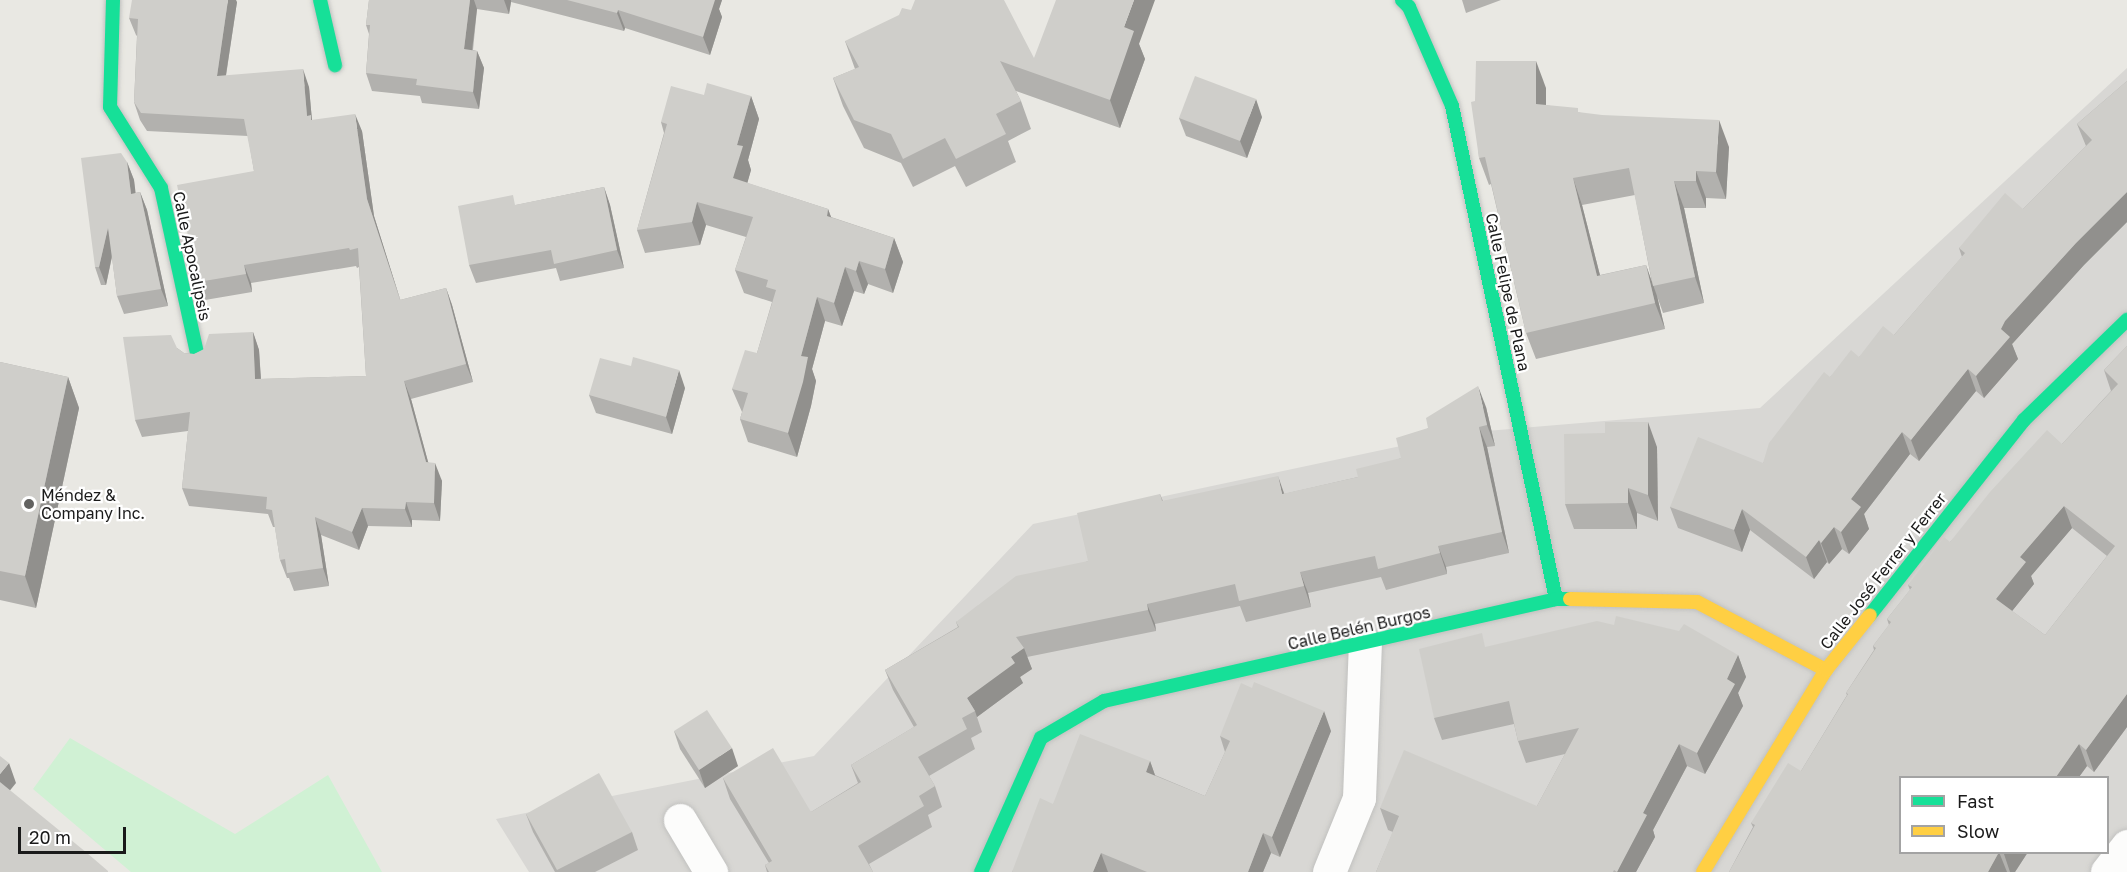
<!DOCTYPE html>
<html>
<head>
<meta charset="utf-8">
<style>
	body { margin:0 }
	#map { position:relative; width:2127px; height:872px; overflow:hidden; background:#e9e8e3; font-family:"Golos Text",sans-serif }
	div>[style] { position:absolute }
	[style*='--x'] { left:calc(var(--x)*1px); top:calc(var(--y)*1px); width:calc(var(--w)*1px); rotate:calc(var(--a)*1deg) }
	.residential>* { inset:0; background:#d8d7d4 }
	.park>* { inset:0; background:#d0f1d4 }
	.roads { filter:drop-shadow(0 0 2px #c1c1bf) drop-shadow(0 0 2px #c1c1bf) }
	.street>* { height:33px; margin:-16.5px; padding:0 16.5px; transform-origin:16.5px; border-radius:16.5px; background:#fcfcfb }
	.fast>* { height:14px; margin:-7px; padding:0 7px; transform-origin:7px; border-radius:7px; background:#16e098 }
	.slow>* { height:14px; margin:-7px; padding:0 7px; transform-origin:7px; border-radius:7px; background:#ffcf43 }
	.wall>* { inset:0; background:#b2b1ae }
	.shaded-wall>* { inset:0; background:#91908d }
	.building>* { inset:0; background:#cfceca }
	.dots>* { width:16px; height:16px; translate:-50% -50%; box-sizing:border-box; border:3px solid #fff; border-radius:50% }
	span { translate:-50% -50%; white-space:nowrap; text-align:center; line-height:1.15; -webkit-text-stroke:4.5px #fff; paint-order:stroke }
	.street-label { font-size:16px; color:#1a1a1a }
	.poi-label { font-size:16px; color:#1a1a1a }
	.left { translate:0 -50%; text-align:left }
	.legend { position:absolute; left:1899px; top:776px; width:210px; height:78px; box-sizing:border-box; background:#fff; border:2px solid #a3a3a3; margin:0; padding:8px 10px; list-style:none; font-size:18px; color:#1a1a1a }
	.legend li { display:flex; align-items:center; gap:12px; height:30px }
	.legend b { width:30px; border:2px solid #a3a3a3 }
	.scale { position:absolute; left:18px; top:827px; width:108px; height:27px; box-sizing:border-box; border:3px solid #1a1a1a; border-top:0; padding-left:8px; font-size:18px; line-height:21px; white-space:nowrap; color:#1a1a1a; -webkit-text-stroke:4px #fff; paint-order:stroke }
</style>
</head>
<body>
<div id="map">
	<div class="residential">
		<div style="clip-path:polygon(evenodd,2127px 68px,2127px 872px,529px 872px,496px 819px,814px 756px,1033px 524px,1462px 433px,1760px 408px,2127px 68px,1900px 778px,2108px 778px,2108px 852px,1900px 852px,1900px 778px)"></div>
	</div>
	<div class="park">
		<div style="clip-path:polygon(70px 738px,235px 834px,328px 775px,382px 872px,131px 872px,33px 789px)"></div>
	</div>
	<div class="roads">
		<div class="street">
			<div style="--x:680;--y:820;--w:61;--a:59.2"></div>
			<div style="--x:1329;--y:872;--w:80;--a:-67.9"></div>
			<div style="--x:1359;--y:798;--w:154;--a:-87.8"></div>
			<div style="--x:2107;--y:872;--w:33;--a:-52"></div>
		</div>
		<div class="fast">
			<div style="--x:113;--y:0;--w:107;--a:91.6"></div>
			<div style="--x:110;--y:107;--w:96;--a:57.8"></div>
			<div style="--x:161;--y:188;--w:169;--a:77.7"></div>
			<div style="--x:320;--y:0;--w:67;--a:77"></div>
			<div style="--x:1402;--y:0;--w:10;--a:45"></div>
			<div style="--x:1409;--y:7;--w:108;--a:66.5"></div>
			<div style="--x:1452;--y:106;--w:504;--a:78.09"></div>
			<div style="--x:1870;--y:615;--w:248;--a:-51.7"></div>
			<div style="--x:2024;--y:420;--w:144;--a:-44.2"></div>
			<div style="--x:981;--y:872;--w:147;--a:-65.9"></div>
			<div style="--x:1041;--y:738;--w:73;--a:-30.4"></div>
			<div style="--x:1104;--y:701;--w:463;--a:-12.7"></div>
			<div style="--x:1556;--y:599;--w:14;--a:0"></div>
		</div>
		<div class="slow">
			<div style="--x:1570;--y:599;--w:127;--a:1.4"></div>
			<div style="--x:1697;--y:602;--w:146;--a:27.8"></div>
			<div style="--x:1703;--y:872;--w:237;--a:-58.7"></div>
			<div style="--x:1826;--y:670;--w:70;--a:-51.3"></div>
		</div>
	</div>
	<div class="wall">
		<div style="clip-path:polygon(369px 0,722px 0,719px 9px,722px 17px,710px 55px,625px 28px,624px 31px,511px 2px,509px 14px,477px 9px,473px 50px,477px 51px,484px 68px,479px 109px,422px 103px,420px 96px,372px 91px,366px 73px,369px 34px,366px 25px)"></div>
		<div style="clip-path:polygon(1462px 0,1501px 0,1466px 13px)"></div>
		<div style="clip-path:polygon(237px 2px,226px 76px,309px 87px,312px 120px,362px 131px,374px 216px,400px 300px,446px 288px,452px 305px,473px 382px,411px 399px,428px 462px,442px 481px,440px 521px,412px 520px,412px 527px,368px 526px,359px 550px,321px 535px,329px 586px,294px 591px,289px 578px,287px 578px,280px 560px,275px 527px,273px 527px,268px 514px,189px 506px,182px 488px,188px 431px,142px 437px,135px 420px,177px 348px,184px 353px,194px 354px,253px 332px,259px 350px,261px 379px,366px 376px,359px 267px,357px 268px,356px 266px,251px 283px,252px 292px,205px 300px,198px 282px,254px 171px,248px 136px,147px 131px,140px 120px,134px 102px,137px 36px,136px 35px,129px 18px)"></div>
		<div style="clip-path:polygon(845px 41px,1034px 58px,1139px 44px,1145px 59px,1120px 128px,1016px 91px,1021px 101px,1031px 129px,1008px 141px,1016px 162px,966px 187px,955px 166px,913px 187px,901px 163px,864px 148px,843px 106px,833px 78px,855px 69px)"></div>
		<div style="clip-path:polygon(2127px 81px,2127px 222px,2084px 265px,2013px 343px,2012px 344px,2018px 359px,1984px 398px,1976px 391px,1919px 461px,1910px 454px,1864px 514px,1869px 529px,1849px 554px,1842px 549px,1829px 564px,1827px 562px,1814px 579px,1750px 530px,1742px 552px,1678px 528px,1670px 507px,1763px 463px,1830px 377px,1859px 357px,1894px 335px,1962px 257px,1959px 248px,2023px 209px,2086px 146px,2077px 124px)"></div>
		<div style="clip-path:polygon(evenodd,1546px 88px,1546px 105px,1729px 147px,1726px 199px,1706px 198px,1706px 208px,1684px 208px,1704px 303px,1663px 313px,1657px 296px,1665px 329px,1536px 359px,1526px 333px,1491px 184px,1489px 185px,1479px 158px,1475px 101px,1546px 88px,1635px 195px,1652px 283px,1646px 265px,1600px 275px,1582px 205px,1635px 195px)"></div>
		<div style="clip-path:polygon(704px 95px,751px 96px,759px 119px,748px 160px,751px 170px,747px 183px,828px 209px,831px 217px,894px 238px,903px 262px,893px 293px,868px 284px,864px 294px,854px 291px,842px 326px,825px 321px,812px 369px,816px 381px,811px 406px,797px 457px,748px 442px,740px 419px,742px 412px,732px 389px,757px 353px,772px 302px,744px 293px,735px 270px,746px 237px,706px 225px,700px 245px,645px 253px,637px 230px,664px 133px,661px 122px)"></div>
		<div style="clip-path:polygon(1262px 117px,1247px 158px,1186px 136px,1179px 118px)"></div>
		<div style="clip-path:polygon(127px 162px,134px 180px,135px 193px,140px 192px,147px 210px,168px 306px,124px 314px,117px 296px,112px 257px,106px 285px,101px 285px,95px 267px)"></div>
		<div style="clip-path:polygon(604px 187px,610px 205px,624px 268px,560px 281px,556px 268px,476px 283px,469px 265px,516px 205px)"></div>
		<div style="clip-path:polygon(evenodd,2127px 346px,2127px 727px,2094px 772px,2087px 766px,2079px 777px,1900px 777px,1900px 852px,2028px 852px,2015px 872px,1729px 872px,1753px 827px,1751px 823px,1801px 771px,1847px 695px,1846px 693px,1874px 650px,1873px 646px,1889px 625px,1887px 619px,1910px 590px,1908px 585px,1950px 542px,2062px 444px,2111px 391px,2104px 370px,2127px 346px,2072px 528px,2107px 556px,2045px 635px,2012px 611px,2034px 584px,2031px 576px,2072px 528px)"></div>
		<div style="clip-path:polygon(0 362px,68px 377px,79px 408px,36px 608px,0 600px)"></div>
		<div style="clip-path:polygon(685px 388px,672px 434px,596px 413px,589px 395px)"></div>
		<div style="clip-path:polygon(1486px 407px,1495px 446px,1487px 447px,1509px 553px,1446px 567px,1447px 574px,1386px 590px,1381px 577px,1308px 593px,1311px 607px,1246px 622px,1240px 606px,1155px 624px,1156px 631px,1027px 657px,1032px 669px,1020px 677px,1023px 683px,977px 717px,982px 732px,971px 738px,975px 749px,929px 776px,935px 786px,942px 807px,928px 815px,932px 827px,869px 864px,873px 872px,767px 872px,765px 865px,769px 863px,730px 799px,723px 778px,811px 812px,858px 783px,851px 765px,914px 727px,893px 690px,885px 670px,958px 627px,956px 622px,1088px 561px,1160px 494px,1163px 501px,1284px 494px,1358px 477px,1401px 458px,1428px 428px)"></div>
		<div style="clip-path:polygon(1657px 447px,1658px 521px,1637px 513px,1637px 529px,1574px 529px,1565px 504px)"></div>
		<div style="clip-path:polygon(1487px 647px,1738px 655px,1746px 677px,1738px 693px,1743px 706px,1705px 774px,1687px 766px,1653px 830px,1655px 837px,1636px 872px,1376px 872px,1393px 832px,1388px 830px,1380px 808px,1537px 806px,1565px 754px,1526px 763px,1518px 741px,1514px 724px,1442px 740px,1434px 718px)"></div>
		<div style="clip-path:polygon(674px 731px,738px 766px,705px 788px,680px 749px)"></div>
		<div style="clip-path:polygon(1331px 731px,1280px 857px,1271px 853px,1263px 872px,1012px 872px,1053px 804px,1150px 761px,1155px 775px,1205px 796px,1225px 752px,1220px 736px)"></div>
		<div style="clip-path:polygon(526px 814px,632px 832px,638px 850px,595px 872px,555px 872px,533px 832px)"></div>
	</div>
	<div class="shaded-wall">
		<div style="clip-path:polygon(228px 0,236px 0,237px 2px,223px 94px,217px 76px)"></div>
		<div style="clip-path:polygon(470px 0,474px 0,477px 9px,470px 67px,464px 49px)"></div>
		<div style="clip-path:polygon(504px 0,511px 0,511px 2px,509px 14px)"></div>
		<div style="clip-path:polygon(711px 0,722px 0,719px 9px,722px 17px,710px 55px,703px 37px)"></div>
		<div style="clip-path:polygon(1134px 0,1155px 0,1139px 44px,1145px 59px,1120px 128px,1110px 100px,1124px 27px)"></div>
		<div style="clip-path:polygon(618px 10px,625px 28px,624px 31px,617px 13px)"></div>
		<div style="clip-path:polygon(477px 51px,484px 68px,479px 109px,473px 92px)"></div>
		<div style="clip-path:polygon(1536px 61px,1546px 88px,1546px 131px,1536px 104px)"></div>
		<div style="clip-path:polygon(303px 69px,309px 87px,312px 121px,307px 116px)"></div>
		<div style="clip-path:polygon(751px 96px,759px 119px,748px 160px,751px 170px,742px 202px,733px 178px,737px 145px)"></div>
		<div style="clip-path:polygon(1256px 99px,1262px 117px,1247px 158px,1240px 141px)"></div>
		<div style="clip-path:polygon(355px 114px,362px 131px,374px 216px,406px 318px,367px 199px)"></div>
		<div style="clip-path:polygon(1719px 120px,1729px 147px,1726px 199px,1716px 172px)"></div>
		<div style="clip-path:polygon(127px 162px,134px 180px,138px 212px,131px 194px)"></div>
		<div style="clip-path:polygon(1696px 171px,1706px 198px,1706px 208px,1696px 181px)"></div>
		<div style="clip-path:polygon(1573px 178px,1582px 205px,1607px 303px,1597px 276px)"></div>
		<div style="clip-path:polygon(1674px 181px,1684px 208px,1704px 303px,1695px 277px)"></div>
		<div style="clip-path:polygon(604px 187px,610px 205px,624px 268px,617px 250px)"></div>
		<div style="clip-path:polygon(140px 192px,147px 210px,168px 306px,161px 289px)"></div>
		<div style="clip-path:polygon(2127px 192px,2127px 222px,2084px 265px,2013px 343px,2012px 344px,2018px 359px,1984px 398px,1976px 376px,2005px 321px,2076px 243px)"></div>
		<div style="clip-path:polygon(697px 202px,706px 225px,700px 245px,692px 222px)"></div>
		<div style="clip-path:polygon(828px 209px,837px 233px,827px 216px)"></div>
		<div style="clip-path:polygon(108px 228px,114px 246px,106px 285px,99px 267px)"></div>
		<div style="clip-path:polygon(894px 238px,903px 262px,893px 293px,885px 269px)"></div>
		<div style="clip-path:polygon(859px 261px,868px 284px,864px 294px,856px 271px)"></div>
		<div style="clip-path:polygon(244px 265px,251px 283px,252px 292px,246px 274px)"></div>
		<div style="clip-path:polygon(1646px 265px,1657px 296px,1665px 329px,1655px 303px)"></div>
		<div style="clip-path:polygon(845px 267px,854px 291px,842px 326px,834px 303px)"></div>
		<div style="clip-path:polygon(446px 288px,452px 305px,473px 382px,466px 364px)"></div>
		<div style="clip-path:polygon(817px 297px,825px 321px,812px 369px,816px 381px,811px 406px,797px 457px,788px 433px,801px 356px)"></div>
		<div style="clip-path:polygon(253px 332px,259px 350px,262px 397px,255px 379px)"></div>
		<div style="clip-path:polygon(1968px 369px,1976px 391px,1919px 461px,1911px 440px)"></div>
		<div style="clip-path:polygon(679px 370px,685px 388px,672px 434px,666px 417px)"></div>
		<div style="clip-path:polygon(68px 377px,79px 408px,36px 608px,25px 576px)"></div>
		<div style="clip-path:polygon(404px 381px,411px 399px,433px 480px,426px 462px)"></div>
		<div style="clip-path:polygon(1478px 386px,1486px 407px,1495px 446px,1487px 425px)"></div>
		<div style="clip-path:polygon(1648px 422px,1657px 447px,1658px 521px,1648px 495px)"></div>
		<div style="clip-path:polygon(1479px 427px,1487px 447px,1509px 553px,1502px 532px)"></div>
		<div style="clip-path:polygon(1902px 432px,1910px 454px,1864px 514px,1869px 529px,1849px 554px,1841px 532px,1851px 499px)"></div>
		<div style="clip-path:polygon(435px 463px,442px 481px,440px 521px,434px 503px)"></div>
		<div style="clip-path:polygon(1278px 476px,1285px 496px,1282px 494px)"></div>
		<div style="clip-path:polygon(1628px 488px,1637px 513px,1637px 529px,1628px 503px)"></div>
		<div style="clip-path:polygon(406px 502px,412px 520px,412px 527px,405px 509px)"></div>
		<div style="clip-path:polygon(2064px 506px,2072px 528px,2031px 576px,2034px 584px,2004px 621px,1996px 599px,2020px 557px)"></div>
		<div style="clip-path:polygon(362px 508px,368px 526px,359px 550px,352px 532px)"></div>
		<div style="clip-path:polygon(1742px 509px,1750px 530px,1742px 552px,1734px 530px)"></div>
		<div style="clip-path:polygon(315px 517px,321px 535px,329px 586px,323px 568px)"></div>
		<div style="clip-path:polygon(1834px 527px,1842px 549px,1829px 564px,1821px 543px)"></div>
		<div style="clip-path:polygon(1819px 540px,1827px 562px,1814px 579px,1806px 557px)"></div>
		<div style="clip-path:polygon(1438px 546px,1446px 567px,1447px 574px,1440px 553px)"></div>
		<div style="clip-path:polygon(1300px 572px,1308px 593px,1311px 607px,1304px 586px)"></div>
		<div style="clip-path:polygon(1147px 604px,1155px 624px,1156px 631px,1148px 610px)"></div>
		<div style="clip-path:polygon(1024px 648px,1032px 669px,1020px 677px,1023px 683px,977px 717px,975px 711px,967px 698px,1011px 657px)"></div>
		<div style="clip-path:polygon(1738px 655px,1746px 677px,1738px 693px,1743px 706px,1705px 774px,1697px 753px,1727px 679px)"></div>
		<div style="clip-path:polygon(2127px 694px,2127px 727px,2094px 772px,2086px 750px)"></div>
		<div style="clip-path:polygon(1324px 711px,1331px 731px,1280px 857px,1272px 837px)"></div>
		<div style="clip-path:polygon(1679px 744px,1687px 766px,1653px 830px,1655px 837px,1636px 872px,1617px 872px,1643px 813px)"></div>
		<div style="clip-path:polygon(2079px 744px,2087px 766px,2079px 777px,2056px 777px)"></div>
		<div style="clip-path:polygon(732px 748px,738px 766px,705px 788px,699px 770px)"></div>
		<div style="clip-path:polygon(1150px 761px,1157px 781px,1146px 772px)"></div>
		<div style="clip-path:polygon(9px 763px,16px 783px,3px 799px,0 790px,0 774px)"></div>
		<div style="clip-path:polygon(1263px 833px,1271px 853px,1263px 872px,1248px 872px)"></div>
		<div style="clip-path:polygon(1999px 852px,2007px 872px,1988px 872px)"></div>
		<div style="clip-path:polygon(2005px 852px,2028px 852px,2015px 872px,2010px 872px,2004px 854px)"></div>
		<div style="clip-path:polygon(1101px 853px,1108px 872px,1093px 872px)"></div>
	</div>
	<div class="building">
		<div style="clip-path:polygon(132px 0,228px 0,217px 76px,303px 69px,307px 116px,311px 115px,311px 120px,355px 114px,367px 199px,400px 300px,446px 288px,466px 364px,404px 381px,426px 462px,435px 463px,434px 503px,406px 502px,405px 509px,362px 508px,352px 532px,315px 517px,323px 568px,287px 573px,285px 559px,280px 560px,272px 510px,266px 509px,267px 497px,182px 488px,190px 412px,135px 420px,123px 337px,171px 335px,177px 348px,184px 353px,194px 354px,204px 349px,209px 334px,253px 332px,255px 379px,366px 376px,358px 248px,350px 250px,349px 248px,244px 265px,246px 274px,198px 282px,177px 185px,254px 171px,244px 119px,141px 113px,134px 102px,138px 19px,129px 18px)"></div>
		<div style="clip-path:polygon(369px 0,470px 0,464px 49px,477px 51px,473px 92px,416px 85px,417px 79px,366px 73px,370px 25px,366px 25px)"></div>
		<div style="clip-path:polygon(567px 0,715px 0,703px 37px,618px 10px,617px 13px)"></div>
		<div style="clip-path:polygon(915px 0,1004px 0,1034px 58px,1056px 0,1134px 0,1124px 27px,1134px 31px,1110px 100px,1000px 61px,1021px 101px,996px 114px,1006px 134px,956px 159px,945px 138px,903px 159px,891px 134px,854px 120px,833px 78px,859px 67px,845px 41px,899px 15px,902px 8px,911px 10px)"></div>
		<div style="clip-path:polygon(1476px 61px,1536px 61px,1536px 104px,1578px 108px,1578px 112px,1602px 115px,1719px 120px,1716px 172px,1696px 171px,1696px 181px,1674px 181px,1695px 277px,1653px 286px,1629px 168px,1573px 178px,1597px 276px,1646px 265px,1655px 303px,1526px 333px,1485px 157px,1479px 158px,1471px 102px,1475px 101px)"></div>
		<div style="clip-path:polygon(1195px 76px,1256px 99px,1240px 141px,1179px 118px)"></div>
		<div style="clip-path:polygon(2127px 81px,2127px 192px,2076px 243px,2005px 321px,2001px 329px,2010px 337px,1976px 376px,1968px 369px,1911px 440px,1902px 432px,1851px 499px,1861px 507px,1841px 532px,1834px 527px,1821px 543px,1819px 540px,1806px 557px,1742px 509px,1734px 530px,1670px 507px,1698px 437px,1763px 463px,1769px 443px,1824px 372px,1830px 377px,1851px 350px,1859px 357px,1883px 326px,1894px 335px,1965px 253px,1959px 248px,2005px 193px,2023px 209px,2092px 140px,2077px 124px)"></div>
		<div style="clip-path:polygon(707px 83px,751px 96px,737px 145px,743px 146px,733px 178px,828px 209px,827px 216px,894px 238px,885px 269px,859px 261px,856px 271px,845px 267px,834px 303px,817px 297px,801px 356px,808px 357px,803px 382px,788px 433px,740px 419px,748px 393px,732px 389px,745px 350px,757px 353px,776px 290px,766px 287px,768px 280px,735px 270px,753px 217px,697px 202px,692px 222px,637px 230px,667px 124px,661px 122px,671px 86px,704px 95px)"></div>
		<div style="clip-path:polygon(121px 153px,127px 162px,131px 194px,140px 192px,161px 289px,117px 296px,108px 228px,99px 267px,95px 267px,81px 158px)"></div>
		<div style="clip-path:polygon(604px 187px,617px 250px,554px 264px,551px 250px,469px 265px,458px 206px,513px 195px,515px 205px)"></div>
		<div style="clip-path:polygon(evenodd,2127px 346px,2127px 694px,2086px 750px,2079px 744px,2056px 777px,1900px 777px,1900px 852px,1999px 852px,1988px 872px,1729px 872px,1755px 825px,1751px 823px,1788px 763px,1801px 771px,1848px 694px,1846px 693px,1876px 648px,1873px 646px,1891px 622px,1887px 619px,1912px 587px,1908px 585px,1944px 537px,1950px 542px,1990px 492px,2047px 430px,2062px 444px,2118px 384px,2104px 370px,2127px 346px,2064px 506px,2115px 546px,2045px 635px,1996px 599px,2026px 562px,2020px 557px,2064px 506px)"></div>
		<div style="clip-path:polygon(633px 357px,679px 370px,666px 417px,589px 395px,600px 358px,631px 366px)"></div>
		<div style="clip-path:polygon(0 362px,68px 377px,25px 576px,0 571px)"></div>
		<div style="clip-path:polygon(1478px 386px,1487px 425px,1479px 427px,1502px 532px,1438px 546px,1440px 553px,1378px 569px,1375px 556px,1300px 572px,1304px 586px,1239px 601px,1235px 584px,1147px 604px,1148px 610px,1016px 637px,1024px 648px,1011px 657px,1015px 663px,967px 698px,975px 711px,962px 718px,967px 729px,918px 757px,935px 786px,919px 796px,924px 806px,858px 846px,873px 872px,769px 872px,765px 865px,772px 861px,723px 778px,773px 748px,811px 812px,861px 782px,851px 765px,917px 725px,885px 670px,959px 627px,956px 622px,1016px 576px,1088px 561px,1077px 513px,1160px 494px,1162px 501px,1278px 476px,1282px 494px,1358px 477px,1356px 469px,1401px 458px,1396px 438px,1428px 428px,1426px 418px)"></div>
		<div style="clip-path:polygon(1605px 422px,1648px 422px,1648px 495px,1628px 488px,1628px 503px,1565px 504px,1564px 434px,1605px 433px)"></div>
		<div style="clip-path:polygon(1616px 616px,1679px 631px,1684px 624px,1738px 655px,1727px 679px,1735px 684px,1697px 753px,1679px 744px,1643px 813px,1647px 815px,1617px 872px,1614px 870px,1613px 872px,1376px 872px,1399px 816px,1380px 808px,1404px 750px,1537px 806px,1579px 728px,1518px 741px,1509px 701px,1434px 718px,1419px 649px,1482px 633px,1485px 647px,1597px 621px,1614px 625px)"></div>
		<div style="clip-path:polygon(1254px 682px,1324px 711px,1272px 837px,1263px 833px,1248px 872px,1147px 872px,1101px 853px,1093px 872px,1012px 872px,1040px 798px,1053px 804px,1080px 734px,1150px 761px,1146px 772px,1205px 796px,1230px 741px,1220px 736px,1241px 683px,1252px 688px)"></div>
		<div style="clip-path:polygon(707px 710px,732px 748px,699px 770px,674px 731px)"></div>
		<div style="clip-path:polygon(0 756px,9px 763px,0 774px)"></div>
		<div style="clip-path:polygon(599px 773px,632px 832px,557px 870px,526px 814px)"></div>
		<div style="clip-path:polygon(0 782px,87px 853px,108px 871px,108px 872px,0 872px)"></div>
	</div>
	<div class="dots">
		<div style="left:29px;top:504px;background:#626260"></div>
	</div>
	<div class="street-label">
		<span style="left:192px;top:256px;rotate:78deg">Calle Apocalipsis</span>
		<span style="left:1508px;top:292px;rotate:78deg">Calle Felipe de Plana</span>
		<span style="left:1883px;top:571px;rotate:-52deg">Calle José Ferrer y Ferrer</span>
		<span style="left:1359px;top:628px;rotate:-13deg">Calle Belén Burgos</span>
	</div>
	<div class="poi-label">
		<span class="left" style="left:41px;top:504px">Méndez &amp;<br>Company Inc.</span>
	</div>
	<ul class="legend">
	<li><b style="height:8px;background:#16e098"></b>Fast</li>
	<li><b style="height:8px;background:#ffcf43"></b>Slow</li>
	</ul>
	<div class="scale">20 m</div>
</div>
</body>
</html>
